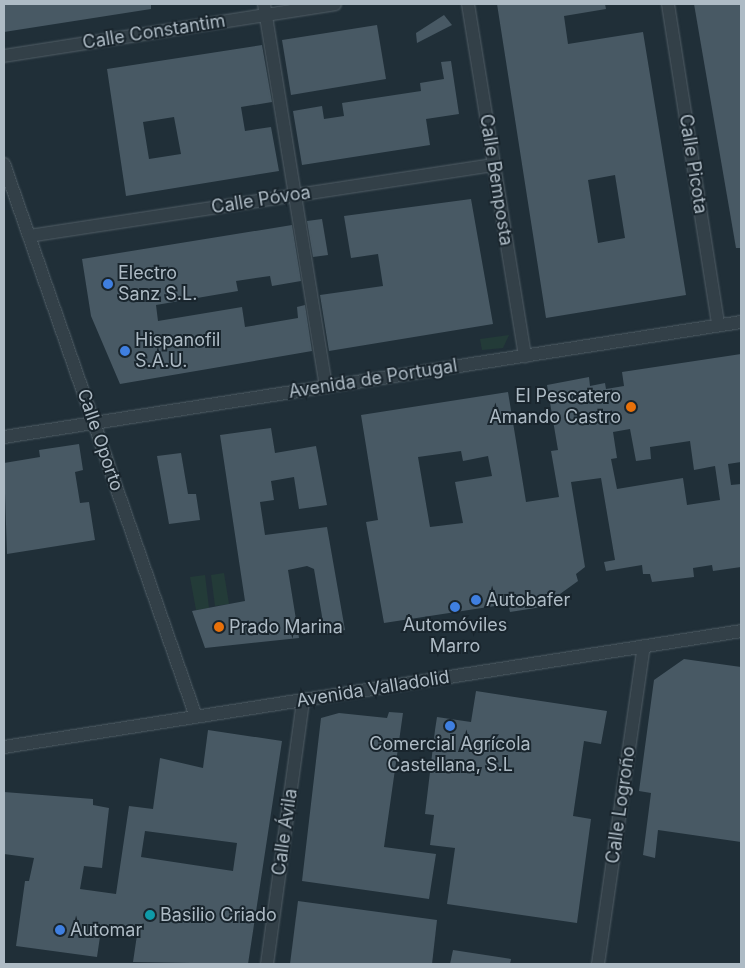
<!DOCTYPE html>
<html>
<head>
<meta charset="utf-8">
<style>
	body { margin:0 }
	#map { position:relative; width:745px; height:968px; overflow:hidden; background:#202f38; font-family:Inter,sans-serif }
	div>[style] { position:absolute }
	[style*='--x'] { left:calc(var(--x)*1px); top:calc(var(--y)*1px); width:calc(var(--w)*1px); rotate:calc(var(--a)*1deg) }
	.green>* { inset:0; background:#233b38 }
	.building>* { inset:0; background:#485964 }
	.roads { filter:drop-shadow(0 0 1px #515e66) drop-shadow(0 0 1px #515e66) }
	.minor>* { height:12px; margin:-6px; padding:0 6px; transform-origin:6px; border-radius:6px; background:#334048 }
	.dots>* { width:14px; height:14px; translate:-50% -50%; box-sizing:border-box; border:2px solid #19252d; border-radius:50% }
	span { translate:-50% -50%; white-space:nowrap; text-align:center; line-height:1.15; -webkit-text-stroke:4px #19252d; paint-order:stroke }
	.street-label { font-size:18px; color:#aebbc5 }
	.poi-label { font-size:18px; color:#aebbc5 }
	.left { translate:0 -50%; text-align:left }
	.right { translate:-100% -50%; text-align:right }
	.frame { position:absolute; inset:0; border:5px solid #aebbc5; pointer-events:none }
</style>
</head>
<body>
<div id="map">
	<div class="green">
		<div style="clip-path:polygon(509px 335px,503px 348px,482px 350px,480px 339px)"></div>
		<div style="clip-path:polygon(224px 573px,229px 604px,215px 606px,211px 575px)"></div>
		<div style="clip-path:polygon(205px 575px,209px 608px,196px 610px,190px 577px)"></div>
	</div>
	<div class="building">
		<div style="clip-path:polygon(4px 4px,151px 4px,151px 9px,4px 32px)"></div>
		<div style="clip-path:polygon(evenodd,497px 4px,605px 4px,606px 9px,564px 16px,568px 44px,643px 32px,686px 295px,546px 318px,497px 4px,615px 175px,625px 238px,598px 243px,588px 180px,615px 175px)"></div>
		<div style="clip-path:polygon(694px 4px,741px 4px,741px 248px,736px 248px)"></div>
		<div style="clip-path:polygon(444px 15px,452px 25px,417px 43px,416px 33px)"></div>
		<div style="clip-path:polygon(377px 25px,386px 79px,291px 95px,282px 40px)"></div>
		<div style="clip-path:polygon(evenodd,262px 45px,272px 102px,241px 107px,245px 131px,271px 127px,279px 171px,126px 196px,107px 69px,262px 45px,174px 117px,181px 154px,149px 159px,143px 122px,174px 117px)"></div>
		<div style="clip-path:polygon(451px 61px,459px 114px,426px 119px,430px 145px,302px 165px,293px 111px,322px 106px,324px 119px,344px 116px,342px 103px,421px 91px,420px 83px,444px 79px,441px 62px)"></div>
		<div style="clip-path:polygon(471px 199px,493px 324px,329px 351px,320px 295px,383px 286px,378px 254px,351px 258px,344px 216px)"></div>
		<div style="clip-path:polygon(322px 219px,328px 255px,313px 257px,307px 221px)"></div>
		<div style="clip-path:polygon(292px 225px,301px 281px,272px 286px,270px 276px,236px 281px,238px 291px,156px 305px,158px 321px,242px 307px,245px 327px,298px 318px,297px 307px,305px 305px,312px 351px,120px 384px,91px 316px,82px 259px)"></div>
		<div style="clip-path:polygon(evenodd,741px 354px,741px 462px,728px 464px,731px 485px,741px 484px,741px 567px,713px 571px,712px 565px,693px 568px,694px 577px,652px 582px,650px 574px,643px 574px,642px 565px,606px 571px,604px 562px,615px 560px,601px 478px,571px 482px,585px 567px,576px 574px,578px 581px,560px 594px,561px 604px,510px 612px,508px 604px,384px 623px,366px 522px,378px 520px,361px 415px,508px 392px,526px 502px,559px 497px,551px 451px,558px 450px,547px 385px,589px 377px,590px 386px,605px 383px,606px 389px,624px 386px,622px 372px,741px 354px,630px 429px,636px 461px,651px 459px,650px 447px,690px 441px,694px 470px,715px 466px,720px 500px,687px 505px,683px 478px,617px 489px,611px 459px,617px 458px,613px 432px,630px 429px,741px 354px,461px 451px,463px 461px,488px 456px,492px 476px,455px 482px,463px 523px,430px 527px,418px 457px,461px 451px)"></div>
		<div style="clip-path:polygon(271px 428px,275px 453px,316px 446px,327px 505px,299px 509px,294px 477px,271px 481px,274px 500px,260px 502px,265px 535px,327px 527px,345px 630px,325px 634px,314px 569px,307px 566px,288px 570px,299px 638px,205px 648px,192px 611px,245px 601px,220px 435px)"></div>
		<div style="clip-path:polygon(79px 444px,83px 470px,75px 472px,80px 503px,89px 502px,95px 540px,7px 554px,4px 463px,40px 457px,39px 450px)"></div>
		<div style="clip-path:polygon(181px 453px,188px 494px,196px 494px,200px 520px,169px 524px,157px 456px)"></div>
		<div style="clip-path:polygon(684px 659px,741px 667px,741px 842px,658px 830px,655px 858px,643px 855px,651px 793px,639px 791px,654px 680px)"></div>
		<div style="clip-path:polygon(476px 691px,607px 711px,601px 744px,584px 741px,573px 816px,591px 819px,577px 923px,447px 904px,455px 848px,430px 845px,434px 815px,425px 814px,435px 730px,437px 717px,471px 722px)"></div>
		<div style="clip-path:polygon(389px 712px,403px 713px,384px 847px,436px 854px,429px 899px,302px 881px,321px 718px,339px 713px,387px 718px)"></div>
		<div style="clip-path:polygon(evenodd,208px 730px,282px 741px,248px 964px,133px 962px,137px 935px,101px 930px,97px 957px,16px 946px,25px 881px,29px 881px,34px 858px,4px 854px,4px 792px,93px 799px,93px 805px,109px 808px,102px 868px,84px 866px,80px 889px,116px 894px,129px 806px,153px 809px,160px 758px,203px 768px,208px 730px,145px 831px,237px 843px,233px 871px,141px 857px,145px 831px)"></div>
		<div style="clip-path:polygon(298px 901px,437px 920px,432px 964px,290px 964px)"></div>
		<div style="clip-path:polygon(453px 950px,511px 959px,510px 964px,450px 964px)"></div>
	</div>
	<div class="roads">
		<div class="minor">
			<div style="--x:264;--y:4;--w:388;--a:80.8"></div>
			<div style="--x:468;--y:4;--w:357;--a:80.8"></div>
			<div style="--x:668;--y:4;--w:325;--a:81.1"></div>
			<div style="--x:4;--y:56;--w:335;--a:-8.9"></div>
			<div style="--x:4;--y:164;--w:585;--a:70.85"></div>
			<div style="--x:29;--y:236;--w:470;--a:-8.7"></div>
			<div style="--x:4;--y:437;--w:746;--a:-8.87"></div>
			<div style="--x:4;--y:747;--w:746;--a:-8.94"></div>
			<div style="--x:267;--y:964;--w:266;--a:-82.2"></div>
			<div style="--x:598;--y:964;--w:321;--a:-81.8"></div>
		</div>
	</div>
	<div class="dots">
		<div style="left:108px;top:284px;background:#3f7fe0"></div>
		<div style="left:125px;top:351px;background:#3f7fe0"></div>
		<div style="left:631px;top:407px;background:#e8710a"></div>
		<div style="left:476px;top:600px;background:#3f7fe0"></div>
		<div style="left:455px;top:607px;background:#3f7fe0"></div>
		<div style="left:219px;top:627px;background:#e8710a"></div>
		<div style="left:450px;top:726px;background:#3f7fe0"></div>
		<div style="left:150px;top:915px;background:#0f9aa8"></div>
		<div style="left:60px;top:930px;background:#3f7fe0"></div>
	</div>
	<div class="street-label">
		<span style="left:154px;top:32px;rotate:-9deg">Calle Constantim</span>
		<span style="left:693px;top:164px;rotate:81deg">Calle Picota</span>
		<span style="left:496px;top:180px;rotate:81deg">Calle Bemposta</span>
		<span style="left:261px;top:200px;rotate:-9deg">Calle Póvoa</span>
		<span style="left:373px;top:379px;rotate:-9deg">Avenida de Portugal</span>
		<span style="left:100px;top:440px;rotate:71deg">Calle Oporto</span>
		<span style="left:373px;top:689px;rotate:-9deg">Avenida Valladolid</span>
		<span style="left:621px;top:805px;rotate:-82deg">Calle Logroño</span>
		<span style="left:285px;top:832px;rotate:-82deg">Calle Ávila</span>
	</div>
	<div class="poi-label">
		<span class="left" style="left:118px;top:284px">Electro<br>Sanz S.L.</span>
		<span class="left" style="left:135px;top:351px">Hispanofil<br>S.A.U.</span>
		<span class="right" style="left:621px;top:407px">El Pescatero<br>Amando Castro</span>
		<span class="left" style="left:486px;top:600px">Autobafer</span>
		<span style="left:455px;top:636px">Automóviles<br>Marro</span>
		<span class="left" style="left:229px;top:627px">Prado Marina</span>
		<span style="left:450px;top:755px">Comercial Agrícola<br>Castellana, S.L</span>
		<span class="left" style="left:160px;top:915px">Basilio Criado</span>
		<span class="left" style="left:70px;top:930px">Automar</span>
	</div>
	<div class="frame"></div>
</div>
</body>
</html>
